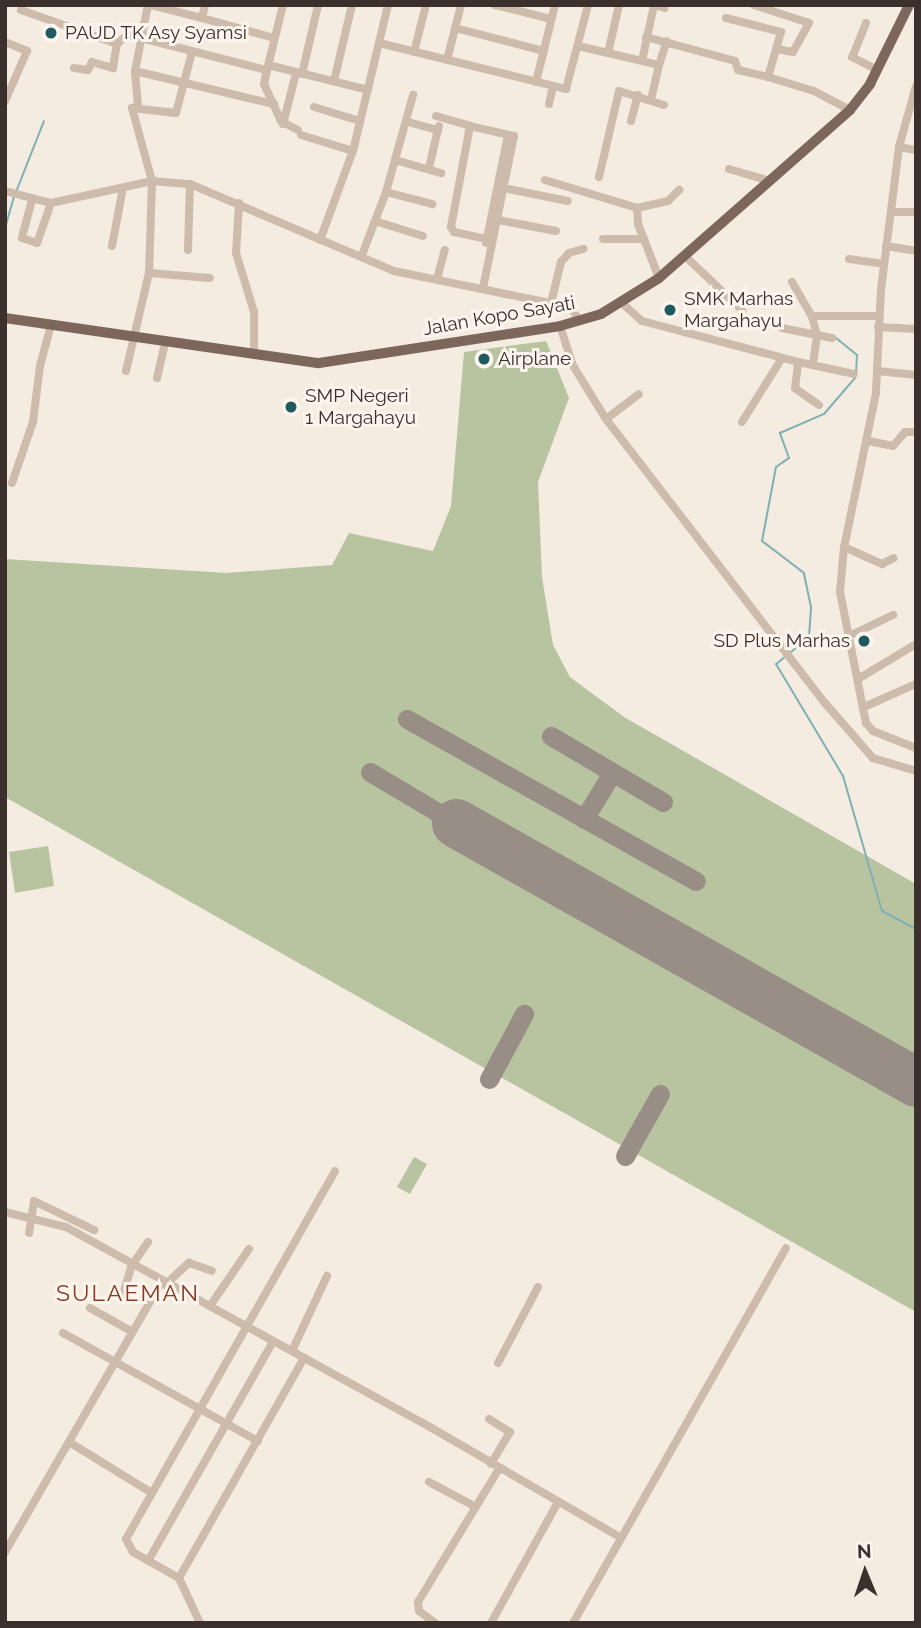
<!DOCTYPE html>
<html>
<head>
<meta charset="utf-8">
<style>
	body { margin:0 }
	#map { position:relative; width:921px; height:1628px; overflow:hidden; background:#f4ebe1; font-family:Raleway,sans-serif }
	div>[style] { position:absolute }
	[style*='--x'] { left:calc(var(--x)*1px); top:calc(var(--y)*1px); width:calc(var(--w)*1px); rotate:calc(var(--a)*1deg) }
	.green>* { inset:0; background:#b8c4a0 }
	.stream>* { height:2px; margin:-1px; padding:0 1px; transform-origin:1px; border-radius:1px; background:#7fb0b2 }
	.taxiway>* { height:19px; margin:-9.5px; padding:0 9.5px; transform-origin:9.5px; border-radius:9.5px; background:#988e86 }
	.runway>* { height:49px; margin:-24.5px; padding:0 24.5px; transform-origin:24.5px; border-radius:24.5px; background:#988e86 }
	.minor>* { height:8px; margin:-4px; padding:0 4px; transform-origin:4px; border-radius:4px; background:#cdbbac }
	.major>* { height:10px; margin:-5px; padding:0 5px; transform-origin:5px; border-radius:5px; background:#7d675c }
	.dots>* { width:19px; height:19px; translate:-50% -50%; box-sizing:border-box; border:4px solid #fbf5ee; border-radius:50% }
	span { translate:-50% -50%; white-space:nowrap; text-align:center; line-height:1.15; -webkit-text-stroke:6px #fbf5ee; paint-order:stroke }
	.poi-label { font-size:19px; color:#3b302b }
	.left { translate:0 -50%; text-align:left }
	.right { translate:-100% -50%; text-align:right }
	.street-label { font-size:19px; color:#3b302b }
	.quarter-label { font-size:23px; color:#8c3b22; letter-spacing:2px }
	.frame { position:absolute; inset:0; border:7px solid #3b302b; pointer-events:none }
	.north { position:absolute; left:830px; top:1537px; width:70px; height:70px; -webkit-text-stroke:5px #fbf5ee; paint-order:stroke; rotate:358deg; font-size:19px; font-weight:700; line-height:28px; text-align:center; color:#3b302b }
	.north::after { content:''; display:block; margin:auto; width:24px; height:32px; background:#3b302b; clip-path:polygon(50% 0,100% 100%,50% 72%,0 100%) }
</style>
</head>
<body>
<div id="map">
	<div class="green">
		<div style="clip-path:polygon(546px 341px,569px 398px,538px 482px,542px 577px,553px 645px,570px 677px,624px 717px,916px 884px,916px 1312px,5px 797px,5px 559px,226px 573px,332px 565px,349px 533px,433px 551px,451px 506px,464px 352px)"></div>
		<div style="clip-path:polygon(48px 846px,54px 886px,15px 893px,9px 852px)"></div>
		<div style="clip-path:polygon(414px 1157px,427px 1164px,410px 1194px,397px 1187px)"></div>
	</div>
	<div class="stream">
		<div style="--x:16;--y:192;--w:76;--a:-68.5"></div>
		<div style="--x:5;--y:228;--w:32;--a:-74"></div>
		<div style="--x:836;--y:338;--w:27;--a:39"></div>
		<div style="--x:857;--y:355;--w:17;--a:93"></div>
		<div style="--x:791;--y:652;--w:23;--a:-40"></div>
		<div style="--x:809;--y:637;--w:30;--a:-86"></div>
		<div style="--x:811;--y:607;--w:35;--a:-102"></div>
		<div style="--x:804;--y:573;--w:53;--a:-142.7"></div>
		<div style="--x:762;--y:541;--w:75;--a:-79.3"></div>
		<div style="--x:776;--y:467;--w:16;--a:-35"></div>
		<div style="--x:789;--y:458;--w:27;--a:-110"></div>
		<div style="--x:780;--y:433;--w:48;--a:-23.4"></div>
		<div style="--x:824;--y:414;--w:48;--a:-49.3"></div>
		<div style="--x:786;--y:656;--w:13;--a:141"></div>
		<div style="--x:776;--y:664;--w:131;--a:59.1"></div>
		<div style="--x:843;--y:776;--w:141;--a:73.9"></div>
		<div style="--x:882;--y:911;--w:38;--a:28"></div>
	</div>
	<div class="taxiway">
		<div style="--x:407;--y:719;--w:331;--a:29.3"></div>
		<div style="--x:551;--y:736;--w:130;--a:30.5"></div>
		<div style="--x:370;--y:772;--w:100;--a:30.7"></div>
		<div style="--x:584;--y:819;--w:54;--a:-58.7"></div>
		<div style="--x:489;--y:1079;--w:74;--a:-61.7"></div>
		<div style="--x:625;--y:1156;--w:71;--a:-60.6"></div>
	</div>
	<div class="runway">
		<div style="--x:456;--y:823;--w:528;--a:29.38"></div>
	</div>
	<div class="minor">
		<div style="--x:151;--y:5;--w:53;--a:14.3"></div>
		<div style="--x:202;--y:18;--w:13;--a:-77"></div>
		<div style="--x:495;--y:5;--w:58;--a:14"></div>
		<div style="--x:654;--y:5;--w:11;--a:15"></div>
		<div style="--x:754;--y:5;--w:58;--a:18.1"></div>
		<div style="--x:809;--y:23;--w:33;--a:119"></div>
		<div style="--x:793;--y:52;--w:17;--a:-170"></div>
		<div style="--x:21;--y:10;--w:102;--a:19.5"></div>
		<div style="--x:117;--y:44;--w:13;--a:-42"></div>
		<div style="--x:127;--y:35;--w:14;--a:12"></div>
		<div style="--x:141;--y:38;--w:130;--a:14.3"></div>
		<div style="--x:267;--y:70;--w:67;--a:-76.2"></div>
		<div style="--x:202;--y:18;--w:75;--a:15.5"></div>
		<div style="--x:726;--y:18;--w:57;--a:14.3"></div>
		<div style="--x:781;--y:32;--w:47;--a:106.1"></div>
		<div style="--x:768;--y:77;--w:48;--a:16.9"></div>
		<div style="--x:814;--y:91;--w:41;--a:27.8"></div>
		<div style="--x:866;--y:23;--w:37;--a:112"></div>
		<div style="--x:852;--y:57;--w:28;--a:27"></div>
		<div style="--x:455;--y:28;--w:92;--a:14.5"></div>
		<div style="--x:646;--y:37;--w:92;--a:15.1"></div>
		<div style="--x:735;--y:61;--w:9;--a:72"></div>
		<div style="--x:738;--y:70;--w:31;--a:13"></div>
		<div style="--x:5;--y:42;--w:24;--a:22"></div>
		<div style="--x:27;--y:51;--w:55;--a:113.7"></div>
		<div style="--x:379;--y:43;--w:193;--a:13.8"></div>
		<div style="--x:566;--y:89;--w:87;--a:-75.3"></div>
		<div style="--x:578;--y:46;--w:83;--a:13.2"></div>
		<div style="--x:659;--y:65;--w:36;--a:103"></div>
		<div style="--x:414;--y:52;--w:49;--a:-75.7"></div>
		<div style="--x:608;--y:53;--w:49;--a:-77.1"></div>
		<div style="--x:447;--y:60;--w:57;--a:-75.7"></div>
		<div style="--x:642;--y:61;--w:57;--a:-77.9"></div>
		<div style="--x:268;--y:65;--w:103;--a:14"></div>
		<div style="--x:659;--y:65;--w:25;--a:-72"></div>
		<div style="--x:74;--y:68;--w:14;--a:8"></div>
		<div style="--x:88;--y:70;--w:9;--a:-63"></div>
		<div style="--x:92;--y:62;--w:22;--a:16"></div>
		<div style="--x:113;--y:68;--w:24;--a:-81"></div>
		<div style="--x:267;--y:70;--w:14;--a:102"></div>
		<div style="--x:264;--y:84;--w:41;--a:65.3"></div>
		<div style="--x:281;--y:121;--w:19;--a:28"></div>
		<div style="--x:135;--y:71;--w:143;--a:13.4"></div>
		<div style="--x:302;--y:74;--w:71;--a:-76.9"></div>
		<div style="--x:334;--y:81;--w:78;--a:-76.7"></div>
		<div style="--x:536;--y:82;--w:79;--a:-76.1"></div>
		<div style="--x:916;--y:86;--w:63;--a:105.6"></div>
		<div style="--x:899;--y:147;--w:143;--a:97.2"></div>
		<div style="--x:881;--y:289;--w:104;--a:92.8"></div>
		<div style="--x:876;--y:393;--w:157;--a:101.7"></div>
		<div style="--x:844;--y:547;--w:45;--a:95.1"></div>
		<div style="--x:840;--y:592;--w:134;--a:78.8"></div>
		<div style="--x:866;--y:723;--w:11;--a:49"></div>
		<div style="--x:873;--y:731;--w:46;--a:21.6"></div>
		<div style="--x:549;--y:104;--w:18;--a:-77"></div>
		<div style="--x:138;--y:106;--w:35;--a:-95"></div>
		<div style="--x:135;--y:71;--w:67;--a:-78.9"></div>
		<div style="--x:314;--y:107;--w:48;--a:16.9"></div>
		<div style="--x:436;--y:116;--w:35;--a:16"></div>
		<div style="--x:631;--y:121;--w:27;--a:-75"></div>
		<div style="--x:408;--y:122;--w:31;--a:15"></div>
		<div style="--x:438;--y:130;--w:4;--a:-76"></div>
		<div style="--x:283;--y:124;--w:53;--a:-75.7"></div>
		<div style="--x:301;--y:135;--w:54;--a:17.1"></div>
		<div style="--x:899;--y:147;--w:17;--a:10"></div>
		<div style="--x:395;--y:160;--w:48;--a:15.8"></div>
		<div style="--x:429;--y:168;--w:39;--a:-77"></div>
		<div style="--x:729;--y:169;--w:43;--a:16.3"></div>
		<div style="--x:599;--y:177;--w:88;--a:-76.9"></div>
		<div style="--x:619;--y:91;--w:47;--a:17.3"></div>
		<div style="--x:545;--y:180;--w:96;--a:16.9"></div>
		<div style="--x:637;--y:208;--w:32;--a:-13"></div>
		<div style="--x:668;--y:201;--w:16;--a:-45"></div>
		<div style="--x:499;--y:187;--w:70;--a:11.5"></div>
		<div style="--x:5;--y:191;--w:48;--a:14.6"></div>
		<div style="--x:51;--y:203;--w:103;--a:-12.3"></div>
		<div style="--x:152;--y:181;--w:38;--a:5"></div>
		<div style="--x:190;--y:184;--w:222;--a:23.1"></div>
		<div style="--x:394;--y:271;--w:180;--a:11.6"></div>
		<div style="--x:570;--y:307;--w:17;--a:54"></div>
		<div style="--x:386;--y:192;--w:48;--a:14.6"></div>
		<div style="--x:32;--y:200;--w:39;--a:105"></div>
		<div style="--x:22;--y:238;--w:16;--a:18"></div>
		<div style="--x:37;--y:243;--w:42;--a:-70.7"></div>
		<div style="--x:239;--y:203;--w:50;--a:93.4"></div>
		<div style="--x:236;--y:253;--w:62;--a:73"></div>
		<div style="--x:254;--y:312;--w:43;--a:90"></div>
		<div style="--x:637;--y:208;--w:16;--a:86"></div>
		<div style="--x:638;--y:224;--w:58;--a:68.7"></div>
		<div style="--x:891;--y:212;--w:25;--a:0"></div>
		<div style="--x:498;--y:220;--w:59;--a:10.7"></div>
		<div style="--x:375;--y:221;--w:50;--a:17.4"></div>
		<div style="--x:603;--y:239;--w:41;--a:0"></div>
		<div style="--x:320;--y:240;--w:95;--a:-69.7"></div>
		<div style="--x:353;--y:151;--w:150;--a:-76.5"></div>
		<div style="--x:486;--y:243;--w:110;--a:-78.5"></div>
		<div style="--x:112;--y:246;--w:59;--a:-79.3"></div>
		<div style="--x:886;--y:246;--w:30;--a:9"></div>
		<div style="--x:188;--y:250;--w:66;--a:-88.3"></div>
		<div style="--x:362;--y:255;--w:67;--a:-69.1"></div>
		<div style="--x:386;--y:192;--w:101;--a:-74.4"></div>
		<div style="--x:685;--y:256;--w:79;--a:43.5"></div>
		<div style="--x:849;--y:259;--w:35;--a:8"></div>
		<div style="--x:149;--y:273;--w:61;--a:4.7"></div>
		<div style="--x:437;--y:279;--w:30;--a:-75"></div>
		<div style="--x:792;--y:282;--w:39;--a:60"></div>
		<div style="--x:812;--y:316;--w:21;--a:76"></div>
		<div style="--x:817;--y:336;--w:29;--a:98"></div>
		<div style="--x:483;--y:288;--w:155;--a:-78.5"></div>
		<div style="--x:514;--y:136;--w:45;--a:-167.2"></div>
		<div style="--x:470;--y:126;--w:103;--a:100.7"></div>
		<div style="--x:451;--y:227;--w:6;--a:59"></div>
		<div style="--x:454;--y:232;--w:39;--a:12"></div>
		<div style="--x:551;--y:303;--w:42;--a:-76.3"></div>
		<div style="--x:561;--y:262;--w:12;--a:-48"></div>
		<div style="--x:569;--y:253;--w:15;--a:-16"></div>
		<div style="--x:623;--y:304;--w:25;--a:42"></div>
		<div style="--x:642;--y:321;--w:161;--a:14.7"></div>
		<div style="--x:812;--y:316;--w:67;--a:0"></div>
		<div style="--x:560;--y:326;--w:40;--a:72"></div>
		<div style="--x:572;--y:364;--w:65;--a:58.3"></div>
		<div style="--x:606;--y:419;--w:359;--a:52.4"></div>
		<div style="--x:825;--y:703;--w:73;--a:48.9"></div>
		<div style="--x:873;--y:758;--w:45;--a:16.8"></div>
		<div style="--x:878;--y:327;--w:38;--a:3"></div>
		<div style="--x:782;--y:328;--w:51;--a:11.3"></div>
		<div style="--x:126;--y:371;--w:101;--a:-76.8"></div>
		<div style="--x:149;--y:273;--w:92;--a:-88.1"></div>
		<div style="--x:152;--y:181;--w:76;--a:-105.3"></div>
		<div style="--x:132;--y:108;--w:44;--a:6.5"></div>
		<div style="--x:176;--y:113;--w:63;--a:-75.3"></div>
		<div style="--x:878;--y:371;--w:38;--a:6"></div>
		<div style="--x:157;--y:378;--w:36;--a:-77"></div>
		<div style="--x:819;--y:405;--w:29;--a:-145"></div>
		<div style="--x:795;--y:388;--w:26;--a:-83"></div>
		<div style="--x:798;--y:362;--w:57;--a:12.1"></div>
		<div style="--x:606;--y:419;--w:41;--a:-37.1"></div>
		<div style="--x:742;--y:422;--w:75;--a:-58"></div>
		<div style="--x:868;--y:441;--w:25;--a:11"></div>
		<div style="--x:893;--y:446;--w:18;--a:-49"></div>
		<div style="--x:905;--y:432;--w:11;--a:0"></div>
		<div style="--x:12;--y:483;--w:65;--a:-71"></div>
		<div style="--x:33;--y:422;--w:56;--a:-82.9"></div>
		<div style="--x:40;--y:366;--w:42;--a:-75"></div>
		<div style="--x:844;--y:547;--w:42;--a:24.1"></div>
		<div style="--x:882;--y:564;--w:13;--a:-27"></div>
		<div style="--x:849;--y:636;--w:49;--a:-25.5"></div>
		<div style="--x:858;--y:679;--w:68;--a:-31.1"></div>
		<div style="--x:864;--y:707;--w:57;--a:-23.9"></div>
		<div style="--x:5;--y:1212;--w:63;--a:13.8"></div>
		<div style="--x:66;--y:1227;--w:407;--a:28.8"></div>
		<div style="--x:423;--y:1423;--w:228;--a:30.1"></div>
		<div style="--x:29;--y:1233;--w:32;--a:-81"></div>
		<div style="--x:34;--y:1201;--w:67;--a:25.8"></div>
		<div style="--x:165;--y:1285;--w:33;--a:-43"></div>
		<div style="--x:189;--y:1263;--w:24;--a:19"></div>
		<div style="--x:123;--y:1294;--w:30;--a:-73"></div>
		<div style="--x:132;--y:1265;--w:28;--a:-55"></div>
		<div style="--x:210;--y:1306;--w:69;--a:-55.6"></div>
		<div style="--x:90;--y:1308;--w:47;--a:29.3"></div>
		<div style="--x:63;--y:1333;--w:223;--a:29"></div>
		<div style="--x:292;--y:1351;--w:83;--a:-65"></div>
		<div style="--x:498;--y:1363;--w:86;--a:-62.2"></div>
		<div style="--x:489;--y:1419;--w:25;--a:32"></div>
		<div style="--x:510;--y:1432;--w:37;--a:121"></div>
		<div style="--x:69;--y:1442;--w:97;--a:31.6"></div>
		<div style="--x:429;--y:1482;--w:53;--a:28"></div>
		<div style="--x:5;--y:1552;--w:311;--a:-59.9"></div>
		<div style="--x:148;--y:1561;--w:252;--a:-60.3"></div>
		<div style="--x:179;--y:1578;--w:253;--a:-60.4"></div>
		<div style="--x:200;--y:1623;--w:50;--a:-115"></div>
		<div style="--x:179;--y:1578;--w:53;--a:-150.5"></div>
		<div style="--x:133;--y:1552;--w:15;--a:-118"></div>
		<div style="--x:126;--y:1539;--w:423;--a:-60.4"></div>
		<div style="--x:435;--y:1623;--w:20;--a:-143"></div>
		<div style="--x:419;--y:1611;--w:9;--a:-96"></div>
		<div style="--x:418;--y:1602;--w:156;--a:-58.7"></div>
		<div style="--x:491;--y:1623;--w:138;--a:-61"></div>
		<div style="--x:573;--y:1623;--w:431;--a:-60.4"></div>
	</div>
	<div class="major">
		<div style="--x:5;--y:318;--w:317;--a:8.2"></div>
		<div style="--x:319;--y:363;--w:244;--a:-8.7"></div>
		<div style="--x:560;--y:326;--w:43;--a:-16.3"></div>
		<div style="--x:601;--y:314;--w:68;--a:-31.8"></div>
		<div style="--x:659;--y:278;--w:254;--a:-41.3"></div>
		<div style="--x:850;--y:110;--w:33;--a:-52"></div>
		<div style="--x:870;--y:84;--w:88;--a:-63.7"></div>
	</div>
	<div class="dots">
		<div style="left:51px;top:33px;background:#1f5a5e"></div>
		<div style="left:670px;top:310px;background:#1f5a5e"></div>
		<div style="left:484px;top:359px;background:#1f5a5e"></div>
		<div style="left:291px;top:407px;background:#1f5a5e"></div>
		<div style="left:864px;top:641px;background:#1f5a5e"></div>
	</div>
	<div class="poi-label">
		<span class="left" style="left:65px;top:33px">PAUD TK Asy Syamsi</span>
		<span class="left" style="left:684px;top:310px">SMK Marhas<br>Margahayu</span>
		<span class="left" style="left:498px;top:359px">Airplane</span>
		<span class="left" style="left:305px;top:407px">SMP Negeri<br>1 Margahayu</span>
		<span class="right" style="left:850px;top:641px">SD Plus Marhas</span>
	</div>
	<div class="street-label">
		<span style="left:499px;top:316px;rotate:-10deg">Jalan Kopo Sayati</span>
	</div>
	<div class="quarter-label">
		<span style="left:128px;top:1293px">SULAEMAN</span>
	</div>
	<div class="frame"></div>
	<div class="north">N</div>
</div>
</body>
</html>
